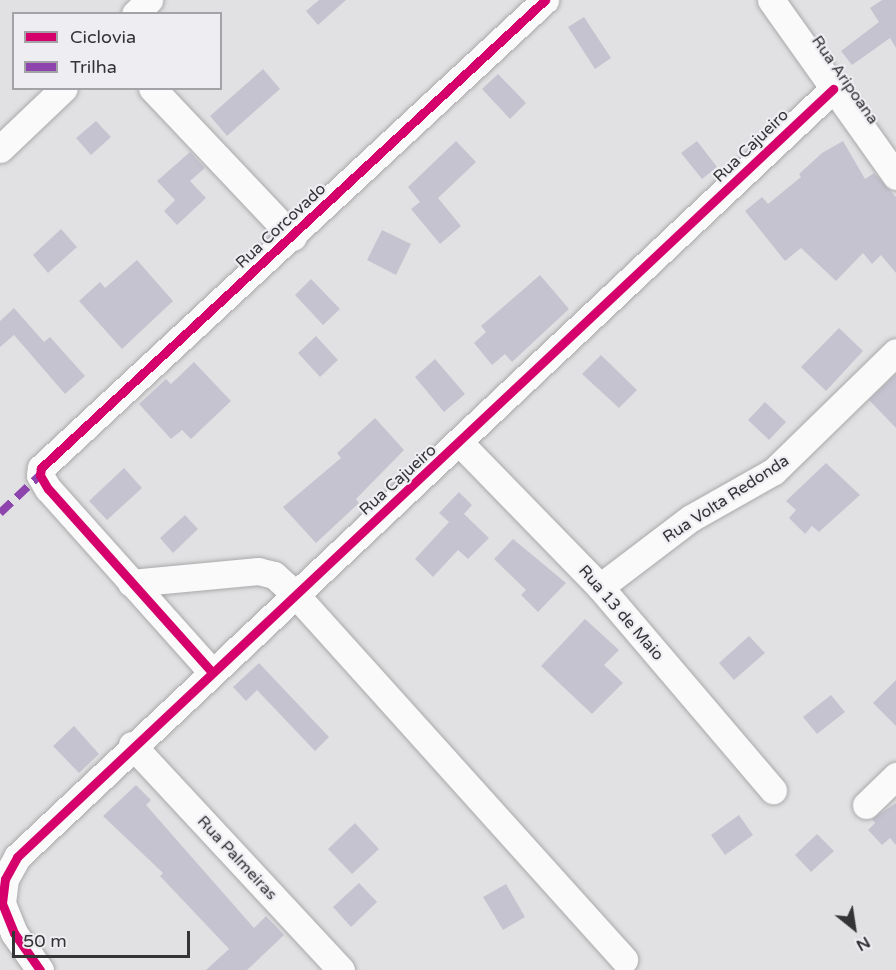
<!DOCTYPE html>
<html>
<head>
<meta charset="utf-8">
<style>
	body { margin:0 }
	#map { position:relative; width:896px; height:970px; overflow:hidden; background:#e1e1e3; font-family:"Varela Round",sans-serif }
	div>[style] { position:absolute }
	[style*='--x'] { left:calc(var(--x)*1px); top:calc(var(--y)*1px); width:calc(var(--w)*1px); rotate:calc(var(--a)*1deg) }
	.building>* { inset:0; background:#c6c3d1 }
	.roads { filter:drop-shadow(0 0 2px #a9a9ab) drop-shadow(0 0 2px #a9a9ab) }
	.street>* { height:27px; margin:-13.5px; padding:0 13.5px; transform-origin:13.5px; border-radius:13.5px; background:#fafafb }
	.quiet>* { height:8px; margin-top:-4px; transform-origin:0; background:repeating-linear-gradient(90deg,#8e44ad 0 15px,transparent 0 23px) }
	.cycleway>* { height:9px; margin:-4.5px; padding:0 4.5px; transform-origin:4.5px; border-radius:4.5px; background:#d6006c }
	span { translate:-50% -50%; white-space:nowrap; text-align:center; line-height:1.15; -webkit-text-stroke:4.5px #ededf2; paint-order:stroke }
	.street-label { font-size:16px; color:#343436 }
	.legend { position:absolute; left:12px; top:12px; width:210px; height:78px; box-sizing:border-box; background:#ededf2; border:2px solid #a3a3a7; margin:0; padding:8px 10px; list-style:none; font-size:18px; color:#343436 }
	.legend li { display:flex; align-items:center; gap:12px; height:30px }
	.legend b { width:30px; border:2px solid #a3a3a7 }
	.north { position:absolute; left:824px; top:898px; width:60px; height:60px; -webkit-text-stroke:4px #ededf2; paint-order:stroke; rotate:150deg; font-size:16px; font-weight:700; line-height:24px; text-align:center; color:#343436 }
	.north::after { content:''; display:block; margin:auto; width:21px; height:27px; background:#343436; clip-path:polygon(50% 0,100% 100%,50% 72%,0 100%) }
	.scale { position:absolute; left:12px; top:931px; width:178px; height:27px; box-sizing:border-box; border:3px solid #343436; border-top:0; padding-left:8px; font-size:18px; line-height:21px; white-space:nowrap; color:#343436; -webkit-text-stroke:4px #ededf2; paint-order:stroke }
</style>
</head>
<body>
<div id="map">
	<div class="building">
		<div style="clip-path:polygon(319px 0,346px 0,318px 25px,306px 11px)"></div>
		<div style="clip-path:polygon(882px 0,896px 0,896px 48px,890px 38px,852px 65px,841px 51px,879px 22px,870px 8px)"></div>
		<div style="clip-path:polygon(584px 17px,611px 58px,595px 69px,568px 27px)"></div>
		<div style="clip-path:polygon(263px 69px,280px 89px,227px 136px,210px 116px)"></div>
		<div style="clip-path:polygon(498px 74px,526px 103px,510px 119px,482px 89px)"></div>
		<div style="clip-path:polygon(96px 121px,111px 137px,91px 155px,76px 138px)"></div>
		<div style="clip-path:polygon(456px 141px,476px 162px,438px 198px,461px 226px,440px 244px,411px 209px,420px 202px,408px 187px)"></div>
		<div style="clip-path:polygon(697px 141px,717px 167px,702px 179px,681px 153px)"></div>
		<div style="clip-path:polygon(843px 141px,865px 179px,874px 173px,896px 197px,896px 273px,881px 255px,872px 264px,863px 253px,836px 281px,801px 248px,785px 261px,745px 211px,762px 197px,768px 204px,801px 177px,799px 174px,822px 153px)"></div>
		<div style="clip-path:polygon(190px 152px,205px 168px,190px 181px,206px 198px,177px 225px,164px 211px,175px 200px,157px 181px)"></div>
		<div style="clip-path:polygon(61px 229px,77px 247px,48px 273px,33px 255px)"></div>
		<div style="clip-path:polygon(382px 230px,411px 244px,396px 275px,367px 260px)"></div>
		<div style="clip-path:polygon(137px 260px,173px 301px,122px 349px,79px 301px,100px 282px,105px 288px)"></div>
		<div style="clip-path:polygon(540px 275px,569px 309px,512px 362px,505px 354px,492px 365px,474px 343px,486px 332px,481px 326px)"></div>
		<div style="clip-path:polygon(311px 279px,340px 309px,323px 325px,295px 295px)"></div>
		<div style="clip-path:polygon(14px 308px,44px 342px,50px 337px,85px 376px,65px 394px,14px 335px,0 347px,0 321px)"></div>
		<div style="clip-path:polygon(839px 328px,863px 351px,826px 391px,801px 367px)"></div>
		<div style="clip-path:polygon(316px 336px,338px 360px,320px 377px,298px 353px)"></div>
		<div style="clip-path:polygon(601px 355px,637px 390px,619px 408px,582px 374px)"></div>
		<div style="clip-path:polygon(435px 359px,465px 394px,444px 412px,415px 377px)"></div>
		<div style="clip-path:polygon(194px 362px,231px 401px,191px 439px,182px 430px,171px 439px,139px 404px,166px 379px,171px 384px)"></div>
		<div style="clip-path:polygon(896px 374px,896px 428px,869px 400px)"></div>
		<div style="clip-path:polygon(765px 402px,786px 422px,769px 440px,748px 420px)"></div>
		<div style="clip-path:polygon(375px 418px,404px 450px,356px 499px,359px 503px,316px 543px,283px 507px,341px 458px,337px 453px)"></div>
		<div style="clip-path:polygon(826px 463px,860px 495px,819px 532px,812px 526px,805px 534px,789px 518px,796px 510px,786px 501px)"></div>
		<div style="clip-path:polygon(124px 468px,142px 488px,107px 520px,89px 501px)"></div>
		<div style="clip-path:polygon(459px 492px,472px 505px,464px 514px,489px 538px,468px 559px,458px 550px,433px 577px,415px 559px,449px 522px,439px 513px)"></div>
		<div style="clip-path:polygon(185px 515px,198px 529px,173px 553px,160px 538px)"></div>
		<div style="clip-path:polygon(513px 539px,566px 583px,538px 612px,521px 595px,526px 590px,494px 559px)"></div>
		<div style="clip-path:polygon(585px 619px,619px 650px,604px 665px,623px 683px,592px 714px,541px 666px)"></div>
		<div style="clip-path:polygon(749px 636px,765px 653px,734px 680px,719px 663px)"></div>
		<div style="clip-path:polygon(259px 663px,329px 737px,315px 751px,257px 690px,246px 701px,233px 687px)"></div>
		<div style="clip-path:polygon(896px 680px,896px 726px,873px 703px)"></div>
		<div style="clip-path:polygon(831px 695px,845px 712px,817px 734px,803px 717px)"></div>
		<div style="clip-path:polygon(74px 726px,99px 754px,79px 773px,53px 746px)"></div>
		<div style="clip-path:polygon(136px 785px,151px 800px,146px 805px,254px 928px,266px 916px,284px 935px,247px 970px,206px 970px,229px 949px,160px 876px,163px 873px,103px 816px)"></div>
		<div style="clip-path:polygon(896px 803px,896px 845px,890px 838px,882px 845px,868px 830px,875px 823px,872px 819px)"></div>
		<div style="clip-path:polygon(739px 815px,753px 835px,725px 855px,711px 835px)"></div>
		<div style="clip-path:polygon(355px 823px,379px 849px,352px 874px,328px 849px)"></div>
		<div style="clip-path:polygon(817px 834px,834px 851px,811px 872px,795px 855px)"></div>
		<div style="clip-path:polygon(359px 883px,377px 902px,351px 927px,333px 907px)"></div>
		<div style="clip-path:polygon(506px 884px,525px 917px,503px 930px,483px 897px)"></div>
	</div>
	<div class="roads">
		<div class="street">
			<div style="--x:771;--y:0;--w:216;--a:54.6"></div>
			<div style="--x:135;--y:14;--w:20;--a:-45"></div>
			<div style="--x:152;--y:88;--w:205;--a:46.6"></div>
			<div style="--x:0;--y:149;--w:88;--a:-43.6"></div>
			<div style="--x:460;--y:443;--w:201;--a:45.8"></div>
			<div style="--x:600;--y:587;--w:267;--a:49.6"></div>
			<div style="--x:131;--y:583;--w:128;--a:-5.4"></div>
			<div style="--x:258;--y:571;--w:16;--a:14"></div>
			<div style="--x:274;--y:575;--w:28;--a:42"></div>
			<div style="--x:295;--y:594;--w:492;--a:48"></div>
			<div style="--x:600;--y:587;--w:114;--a:-37.2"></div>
			<div style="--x:691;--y:518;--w:95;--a:-29.5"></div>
			<div style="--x:774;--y:471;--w:170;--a:-44.3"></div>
			<div style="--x:211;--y:671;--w:244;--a:-131.8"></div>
			<div style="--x:48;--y:489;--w:16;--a:-120"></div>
			<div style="--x:40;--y:475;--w:7;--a:-82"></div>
			<div style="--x:41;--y:468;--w:688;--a:-42.88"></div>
			<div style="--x:132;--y:745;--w:307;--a:47.1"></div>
			<div style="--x:866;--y:805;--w:42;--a:-44"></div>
			<div style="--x:40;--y:970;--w:45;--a:-125.1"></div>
			<div style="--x:14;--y:933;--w:32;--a:-112"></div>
			<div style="--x:2;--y:903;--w:24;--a:-83"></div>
			<div style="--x:5;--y:879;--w:25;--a:-61"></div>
			<div style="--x:17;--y:857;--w:1121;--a:-43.26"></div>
		</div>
	</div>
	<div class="quiet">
		<div style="--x:0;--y:513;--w:55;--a:-43.5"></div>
	</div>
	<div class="cycleway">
		<div style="--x:211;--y:671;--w:244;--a:-131.8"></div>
		<div style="--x:48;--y:489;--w:16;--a:-120"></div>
		<div style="--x:40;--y:475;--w:7;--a:-82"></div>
		<div style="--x:41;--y:468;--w:688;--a:-42.88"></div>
		<div style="--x:40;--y:970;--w:45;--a:-125.1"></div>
		<div style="--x:14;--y:933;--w:32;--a:-112"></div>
		<div style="--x:2;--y:903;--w:24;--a:-83"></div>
		<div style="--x:5;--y:879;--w:25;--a:-61"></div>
		<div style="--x:17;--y:857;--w:1121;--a:-43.26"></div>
	</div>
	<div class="street-label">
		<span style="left:845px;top:80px;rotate:55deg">Rua Aripoana</span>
		<span style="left:751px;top:146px;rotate:-44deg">Rua Cajueiro</span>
		<span style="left:281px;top:226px;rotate:-43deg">Rua Corcovado</span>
		<span style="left:398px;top:480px;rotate:-42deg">Rua Cajueiro</span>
		<span style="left:726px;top:499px;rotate:-33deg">Rua Volta Redonda</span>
		<span style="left:621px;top:613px;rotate:49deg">Rua 13 de Maio</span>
		<span style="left:237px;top:858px;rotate:47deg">Rua Palmeiras</span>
	</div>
	<ul class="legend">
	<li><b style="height:8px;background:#d6006c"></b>Ciclovia</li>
	<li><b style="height:8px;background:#8e44ad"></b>Trilha</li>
	</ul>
	<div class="north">N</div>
	<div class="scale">50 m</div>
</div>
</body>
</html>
